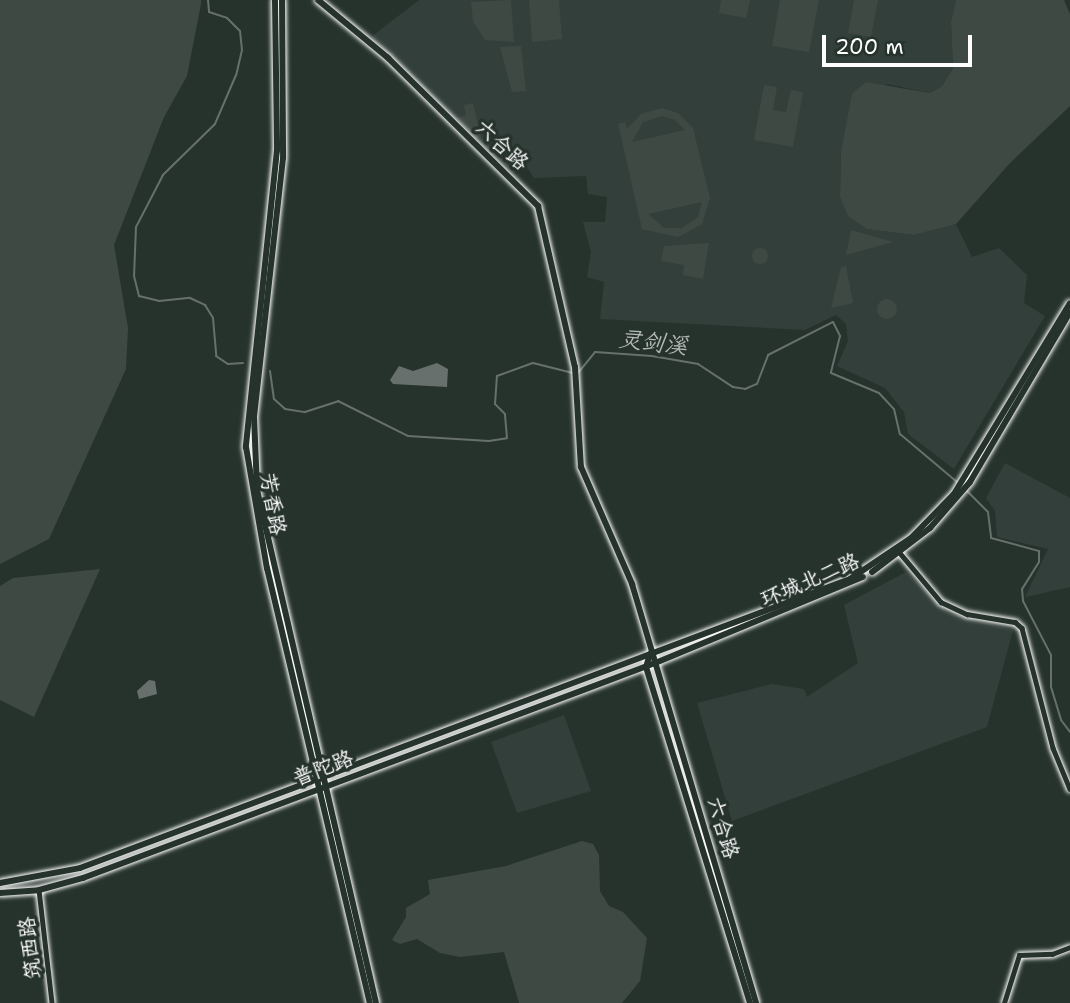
<!DOCTYPE html>
<html>
<head>
<meta charset="utf-8">
<style>
	body { margin:0 }
	#map { position:relative; width:1070px; height:1003px; overflow:hidden; background:#26332d; font-family:"Shantell Sans","LXGW WenKai TC",sans-serif }
	div>[style] { position:absolute }
	[style*='--x'] { left:calc(var(--x)*1px); top:calc(var(--y)*1px); width:calc(var(--w)*1px); rotate:calc(var(--a)*1deg) }
	.built>* { inset:0; background:#333f3a }
	.green>* { inset:0; background:#3e4944 }
	.round { border-radius:50% }
	.water>* { inset:0; background:#67706c }
	.stream>* { height:2px; margin:-1px; padding:0 1px; transform-origin:1px; border-radius:1px; background:#67706c }
	.roads { filter:drop-shadow(0 0 2px #fff) drop-shadow(0 0 2px #fff) }
	.street>* { height:4.5px; margin:-2.25px; padding:0 2.25px; transform-origin:2.25px; border-radius:2.25px; background:#26332d }
	.secondary>* { height:6px; margin:-3px; padding:0 3px; transform-origin:3px; border-radius:3px; background:#26332d }
	.primary>* { height:6px; margin:-3px; padding:0 3px; transform-origin:3px; border-radius:3px; background:#26332d }
	span { translate:-50% -50%; white-space:nowrap; text-align:center; line-height:1.15; -webkit-text-stroke:7px #26332d; paint-order:stroke }
	.street-label { font-size:21px; color:#fff }
	.water-label { font-size:23px; color:#b3b8b6; font-style:italic }
	.scale { position:absolute; left:822px; top:35px; width:150px; height:32px; box-sizing:border-box; border:4px solid #fff; border-top:0; padding-left:9px; font-size:21px; line-height:24px; white-space:nowrap; color:#fff; -webkit-text-stroke:5px #26332d; paint-order:stroke }
</style>
</head>
<body>
<div id="map">
	<div class="built">
		<div style="clip-path:polygon(419px 0,956px 0,951px 22px,953px 68px,942px 86px,930px 93px,887px 84px,841px 152px,840px 197px,868px 229px,914px 235px,956px 224px,972px 257px,999px 248px,1027px 275px,1024px 303px,1045px 316px,954px 469px,908px 434px,904px 412px,885px 388px,837px 366px,848px 341px,846px 324px,836px 315px,805px 330px,600px 319px,604px 282px,587px 277px,591px 252px,583px 222px,605px 222px,607px 197px,588px 194px,586px 176px,534px 178px,528px 169px,513px 172px,371px 37px)"></div>
		<div style="clip-path:polygon(1005px 463px,1070px 498px,1070px 587px,1025px 597px,1048px 549px,997px 537px,995px 511px,986px 498px)"></div>
		<div style="clip-path:polygon(906px 572px,948px 613px,1013px 630px,987px 727px,732px 821px,697px 703px,772px 684px,804px 689px,807px 697px,858px 663px,844px 605px)"></div>
		<div style="clip-path:polygon(564px 715px,591px 791px,517px 813px,491px 742px)"></div>
	</div>
	<div class="green">
		<div style="clip-path:polygon(0 0,201px 0,201px 4px,187px 76px,164px 117px,114px 245px,128px 328px,126px 369px,49px 539px,0 564px)"></div>
		<div style="clip-path:polygon(511px 0,514px 42px,485px 40px,473px 21px,471px 2px)"></div>
		<div style="clip-path:polygon(529px 0,559px 0,562px 39px,532px 42px)"></div>
		<div style="clip-path:polygon(721px 0,750px 0,746px 18px,719px 13px)"></div>
		<div style="clip-path:polygon(780px 0,819px 0,809px 52px,772px 46px)"></div>
		<div style="clip-path:polygon(854px 0,878px 0,871px 37px,848px 33px)"></div>
		<div style="clip-path:polygon(956px 0,1064px 0,1070px 14px,1070px 106px,1010px 163px,956px 224px,914px 235px,867px 229px,848px 216px,840px 197px,841px 152px,852px 94px,866px 82px,930px 93px,942px 86px,953px 68px,951px 22px)"></div>
		<div style="clip-path:polygon(521px 46px,526px 91px,512px 92px,500px 47px)"></div>
		<div style="clip-path:polygon(764px 85px,777px 87px,773px 110px,786px 112px,791px 90px,803px 92px,793px 147px,754px 140px)"></div>
		<div style="clip-path:polygon(473px 103px,481px 137px,477px 139px,457px 118px,466px 115px,464px 105px)"></div>
		<div style="clip-path:polygon(evenodd,662px 108px,678px 113px,693px 128px,710px 198px,702px 224px,678px 237px,642px 229px,618px 124px,625px 122px,627px 129px,641px 114px,662px 108px,662px 116px,675px 120px,685px 130px,632px 142px,643px 122px,662px 116px,662px 108px,702px 202px,698px 217px,682px 228px,664px 228px,648px 214px,702px 202px)"></div>
		<div style="clip-path:polygon(851px 230px,893px 242px,846px 255px)"></div>
		<div style="clip-path:polygon(709px 243px,703px 279px,683px 275px,684px 265px,661px 261px,664px 246px)"></div>
		<div class="round" style="left:752px;top:248px;width:16px;height:16px"></div>
		<div style="clip-path:polygon(846px 266px,853px 303px,831px 308px,841px 267px)"></div>
		<div class="round" style="left:877px;top:299px;width:20px;height:20px"></div>
		<div style="clip-path:polygon(100px 569px,34px 717px,0 700px,0 586px,13px 578px)"></div>
		<div style="clip-path:polygon(582px 841px,593px 844px,599px 855px,600px 891px,609px 906px,623px 912px,647px 938px,640px 981px,622px 1003px,519px 1003px,504px 952px,460px 957px,440px 953px,417px 939px,400px 944px,392px 940px,406px 917px,406px 908px,430px 894px,428px 880px,506px 866px)"></div>
	</div>
	<div class="water">
		<div style="clip-path:polygon(437px 363px,448px 369px,447px 387px,393px 384px,390px 380px,399px 366px,413px 371px)"></div>
		<div style="clip-path:polygon(149px 680px,155px 681px,157px 694px,139px 699px,137px 691px)"></div>
	</div>
	<div class="stream">
		<div style="--x:208;--y:0;--w:12;--a:85"></div>
		<div style="--x:209;--y:12;--w:19;--a:18"></div>
		<div style="--x:227;--y:18;--w:18;--a:45"></div>
		<div style="--x:240;--y:31;--w:19;--a:84"></div>
		<div style="--x:242;--y:50;--w:26;--a:103"></div>
		<div style="--x:236;--y:75;--w:53;--a:113.2"></div>
		<div style="--x:215;--y:124;--w:73;--a:135.6"></div>
		<div style="--x:163;--y:175;--w:59;--a:117.4"></div>
		<div style="--x:136;--y:227;--w:49;--a:92.3"></div>
		<div style="--x:134;--y:276;--w:21;--a:76"></div>
		<div style="--x:139;--y:296;--w:21;--a:14"></div>
		<div style="--x:159;--y:301;--w:31;--a:-6"></div>
		<div style="--x:190;--y:298;--w:17;--a:25"></div>
		<div style="--x:205;--y:305;--w:15;--a:58"></div>
		<div style="--x:213;--y:318;--w:38;--a:85"></div>
		<div style="--x:216;--y:356;--w:14;--a:34"></div>
		<div style="--x:228;--y:364;--w:15;--a:-4"></div>
		<div style="--x:270;--y:371;--w:28;--a:82"></div>
		<div style="--x:274;--y:399;--w:15;--a:42"></div>
		<div style="--x:285;--y:409;--w:20;--a:9"></div>
		<div style="--x:305;--y:412;--w:35;--a:-18"></div>
		<div style="--x:338;--y:401;--w:78;--a:26.6"></div>
		<div style="--x:408;--y:436;--w:81;--a:3.5"></div>
		<div style="--x:489;--y:441;--w:18;--a:-9"></div>
		<div style="--x:507;--y:438;--w:24;--a:-95"></div>
		<div style="--x:505;--y:414;--w:14;--a:-135"></div>
		<div style="--x:495;--y:404;--w:28;--a:-86"></div>
		<div style="--x:497;--y:376;--w:38;--a:-20"></div>
		<div style="--x:533;--y:363;--w:41;--a:14"></div>
		<div style="--x:578;--y:373;--w:27;--a:-51"></div>
		<div style="--x:595;--y:352;--w:57;--a:4"></div>
		<div style="--x:652;--y:356;--w:47;--a:9.9"></div>
		<div style="--x:698;--y:364;--w:42;--a:33.3"></div>
		<div style="--x:733;--y:387;--w:12;--a:9"></div>
		<div style="--x:745;--y:389;--w:13;--a:-23"></div>
		<div style="--x:757;--y:384;--w:31;--a:-69"></div>
		<div style="--x:768;--y:355;--w:73;--a:-26.9"></div>
		<div style="--x:833;--y:322;--w:16;--a:63"></div>
		<div style="--x:840;--y:336;--w:38;--a:104"></div>
		<div style="--x:831;--y:373;--w:52;--a:22.6"></div>
		<div style="--x:879;--y:393;--w:22;--a:47"></div>
		<div style="--x:894;--y:409;--w:26;--a:77"></div>
		<div style="--x:900;--y:434;--w:75;--a:40.1"></div>
		<div style="--x:966;--y:490;--w:31;--a:45"></div>
		<div style="--x:988;--y:512;--w:26;--a:83"></div>
		<div style="--x:991;--y:538;--w:50;--a:15.2"></div>
		<div style="--x:1039;--y:551;--w:11;--a:90"></div>
		<div style="--x:1039;--y:562;--w:32;--a:122"></div>
		<div style="--x:1022;--y:589;--w:12;--a:85"></div>
		<div style="--x:1023;--y:601;--w:61;--a:62.6"></div>
		<div style="--x:1051;--y:655;--w:32;--a:90"></div>
		<div style="--x:1051;--y:687;--w:34;--a:73"></div>
		<div style="--x:1061;--y:720;--w:15;--a:53"></div>
	</div>
	<div class="roads">
		<div class="street">
			<div style="--x:900;--y:553;--w:64;--a:50.1"></div>
			<div style="--x:941;--y:602;--w:29;--a:25"></div>
			<div style="--x:967;--y:614;--w:49;--a:9.5"></div>
			<div style="--x:1015;--y:622;--w:9;--a:41"></div>
			<div style="--x:1022;--y:628;--w:124;--a:75.5"></div>
			<div style="--x:1053;--y:748;--w:44;--a:67.5"></div>
			<div style="--x:39;--y:890;--w:114;--a:83.4"></div>
			<div style="--x:1004;--y:1003;--w:50;--a:-72.6"></div>
			<div style="--x:1019;--y:955;--w:33;--a:-2"></div>
			<div style="--x:1052;--y:954;--w:19;--a:-21"></div>
		</div>
		<div class="secondary">
			<div style="--x:318;--y:0;--w:91;--a:39.6"></div>
			<div style="--x:388;--y:58;--w:211;--a:44.6"></div>
			<div style="--x:538;--y:206;--w:165;--a:77.1"></div>
			<div style="--x:575;--y:367;--w:100;--a:86.6"></div>
			<div style="--x:581;--y:467;--w:128;--a:66.4"></div>
			<div style="--x:632;--y:584;--w:437;--a:73.5"></div>
			<div style="--x:650;--y:654;--w:14;--a:107"></div>
			<div style="--x:646;--y:667;--w:352;--a:72.8"></div>
		</div>
		<div class="primary">
			<div style="--x:275;--y:0;--w:150;--a:89.2"></div>
			<div style="--x:277;--y:150;--w:299;--a:96"></div>
			<div style="--x:246;--y:447;--w:123;--a:80.2"></div>
			<div style="--x:267;--y:568;--w:447;--a:76.7"></div>
			<div style="--x:282;--y:0;--w:158;--a:89.6"></div>
			<div style="--x:283;--y:158;--w:261;--a:96.4"></div>
			<div style="--x:254;--y:417;--w:73;--a:87.6"></div>
			<div style="--x:257;--y:490;--w:527;--a:76.94"></div>
			<div style="--x:872;--y:572;--w:73;--a:-37.2"></div>
			<div style="--x:930;--y:528;--w:61;--a:-49"></div>
			<div style="--x:970;--y:482;--w:197;--a:-59.5"></div>
			<div style="--x:0;--y:883;--w:81;--a:-10.6"></div>
			<div style="--x:80;--y:868;--w:822;--a:-20.57"></div>
			<div style="--x:850;--y:579;--w:73;--a:-33.9"></div>
			<div style="--x:911;--y:538;--w:62;--a:-45.7"></div>
			<div style="--x:954;--y:494;--w:223;--a:-58.7"></div>
			<div style="--x:0;--y:893;--w:39;--a:-4"></div>
			<div style="--x:39;--y:890;--w:46;--a:-15.3"></div>
			<div style="--x:83;--y:878;--w:611;--a:-20.6"></div>
			<div style="--x:655;--y:663;--w:225;--a:-22.5"></div>
		</div>
	</div>
	<div class="street-label">
		<span style="left:502px;top:145px;rotate:42deg">六合路</span>
		<span style="left:273px;top:504px;rotate:80deg">芳香路</span>
		<span style="left:810px;top:580px;rotate:-23deg">环城北二路</span>
		<span style="left:323px;top:768px;rotate:-21deg">普陀路</span>
		<span style="left:723px;top:828px;rotate:73deg">六合路</span>
		<span style="left:30px;top:948px;rotate:-97deg">筑西路</span>
	</div>
	<div class="water-label">
		<span style="left:653px;top:342px;rotate:7deg">灵剑溪</span>
	</div>
	<div class="scale">200 m</div>
</div>
</body>
</html>
